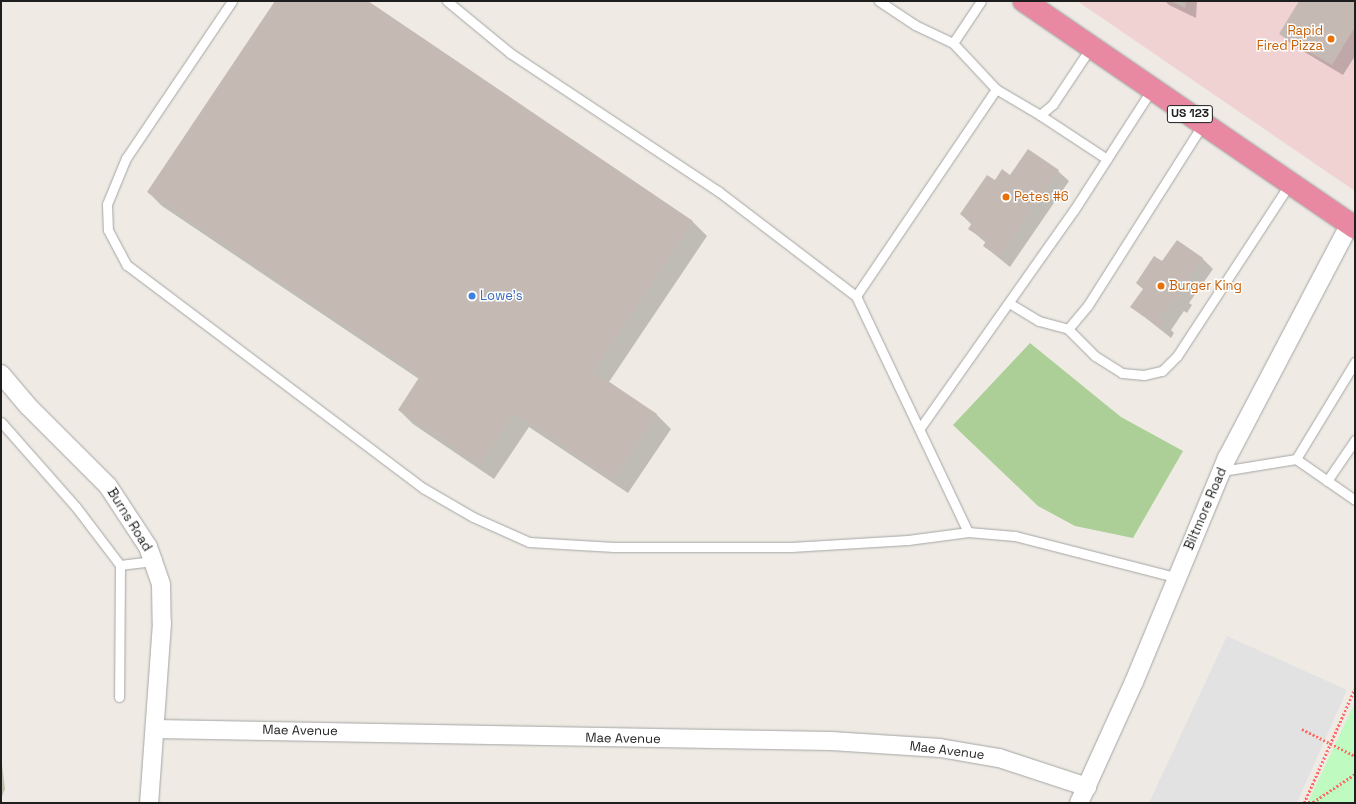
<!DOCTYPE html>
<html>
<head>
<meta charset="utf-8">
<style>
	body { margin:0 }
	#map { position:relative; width:1356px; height:804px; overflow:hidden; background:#efebe4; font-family:"Space Grotesk",sans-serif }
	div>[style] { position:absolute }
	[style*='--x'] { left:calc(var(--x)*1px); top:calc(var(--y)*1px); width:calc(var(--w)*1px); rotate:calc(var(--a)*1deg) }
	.commercial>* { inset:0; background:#f0d2d3 }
	.construction>* { inset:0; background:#c4c3af }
	.forest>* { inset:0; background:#abcf97 }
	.park>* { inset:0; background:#bffac1 }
	.parking>* { inset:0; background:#e2e2e2 }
	.shadow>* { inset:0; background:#0003 }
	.building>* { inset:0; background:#c4bab3 }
	.path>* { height:2.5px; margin-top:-1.25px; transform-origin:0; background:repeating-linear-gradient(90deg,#fc6e67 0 2px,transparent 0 4px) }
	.roads { filter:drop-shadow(0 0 1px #a5a5a5) drop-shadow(0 0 1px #a5a5a5) }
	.lane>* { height:9px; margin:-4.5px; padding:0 4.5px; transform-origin:4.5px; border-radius:4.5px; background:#fff }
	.street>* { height:18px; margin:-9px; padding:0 9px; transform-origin:9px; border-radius:9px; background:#fff }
	.highway>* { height:22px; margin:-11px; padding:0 11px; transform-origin:11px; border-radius:11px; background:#e889a1 }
	.dots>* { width:11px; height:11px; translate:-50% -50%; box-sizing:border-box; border:2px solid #fff; border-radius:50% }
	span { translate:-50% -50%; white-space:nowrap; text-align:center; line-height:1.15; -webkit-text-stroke:3px #fff; paint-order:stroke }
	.shield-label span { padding:1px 3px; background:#fff; border:1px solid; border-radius:3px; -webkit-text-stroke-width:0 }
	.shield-label { font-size:12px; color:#1e1e1e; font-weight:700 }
	.food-label { font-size:13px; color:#c56008 }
	.right { translate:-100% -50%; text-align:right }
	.left { translate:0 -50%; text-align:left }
	.shop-label { font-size:13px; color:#366cbe }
	.street-label { font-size:13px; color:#1e1e1e }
	.frame { position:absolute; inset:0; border:2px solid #1e1e1e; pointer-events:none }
</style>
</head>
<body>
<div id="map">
	<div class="commercial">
		<div style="clip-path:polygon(1077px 1px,1355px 1px,1355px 191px)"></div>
	</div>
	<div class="construction">
		<div style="clip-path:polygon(1px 757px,5px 789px,1px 799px)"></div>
	</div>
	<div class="forest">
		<div style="clip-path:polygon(1030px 343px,1121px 417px,1183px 451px,1133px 538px,1075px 526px,1038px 506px,953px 425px)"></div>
	</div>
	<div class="park">
		<div style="clip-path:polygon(1355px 702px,1355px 803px,1311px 803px,1308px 802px)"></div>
	</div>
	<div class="parking">
		<div style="clip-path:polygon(1227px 636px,1347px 690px,1297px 803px,1149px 803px)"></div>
	</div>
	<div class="shadow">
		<div style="clip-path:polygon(276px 1px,366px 1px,693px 222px,707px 236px,609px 382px,657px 415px,671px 429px,628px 493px,529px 427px,494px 479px,413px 424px,399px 410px,419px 379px,162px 206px,148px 192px)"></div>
		<div style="clip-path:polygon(1165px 1px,1197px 1px,1196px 18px,1169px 5px)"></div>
		<div style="clip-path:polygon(1300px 1px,1355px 1px,1355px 56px,1343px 75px,1291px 44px,1281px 34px)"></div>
		<div style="clip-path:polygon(1058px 171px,1069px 181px,1010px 267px,984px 246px,986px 243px,969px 228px,972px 225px,961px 214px,995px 181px,1010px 176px)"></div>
		<div style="clip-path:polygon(1202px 258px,1213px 269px,1189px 303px,1192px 305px,1187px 313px,1184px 311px,1171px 330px,1174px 333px,1171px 338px,1132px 307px,1162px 263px)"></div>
	</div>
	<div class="building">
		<div style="clip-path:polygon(275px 1px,368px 1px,693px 221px,593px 371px,657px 414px,613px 480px,515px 413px,480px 465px,398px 410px,420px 376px,147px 192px)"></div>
		<div style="clip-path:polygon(1171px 1px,1186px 1px,1185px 8px)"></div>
		<div style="clip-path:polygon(1299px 1px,1355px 1px,1355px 27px,1332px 65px,1279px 34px)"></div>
		<div style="clip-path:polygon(1028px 149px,1059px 170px,999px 257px,983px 246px,986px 241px,968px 229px,972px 223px,960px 214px,987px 175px,995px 180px,1002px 169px,1010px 175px)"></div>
		<div style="clip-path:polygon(1177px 240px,1203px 258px,1179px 292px,1182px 294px,1175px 303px,1173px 301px,1160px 319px,1164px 322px,1160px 328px,1130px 307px,1143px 289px,1136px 283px,1154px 256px,1162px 261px)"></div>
	</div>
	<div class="path">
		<div style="--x:1302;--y:729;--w:59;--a:27"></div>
		<div style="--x:1304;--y:802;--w:9;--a:0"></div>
		<div style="--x:1313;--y:802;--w:50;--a:-33.7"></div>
		<div style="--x:1304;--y:803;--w:124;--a:-66.1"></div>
	</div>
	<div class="roads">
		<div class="lane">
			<div style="--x:232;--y:1;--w:189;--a:124"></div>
			<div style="--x:126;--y:158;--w:50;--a:112.4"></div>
			<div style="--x:107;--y:204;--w:26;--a:88"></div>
			<div style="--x:108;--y:230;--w:40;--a:62"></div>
			<div style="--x:127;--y:265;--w:371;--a:37"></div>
			<div style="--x:423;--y:488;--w:58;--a:30.1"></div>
			<div style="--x:473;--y:517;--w:61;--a:24.1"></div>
			<div style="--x:529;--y:542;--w:85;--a:3.4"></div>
			<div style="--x:614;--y:547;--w:177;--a:0"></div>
			<div style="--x:791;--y:547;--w:117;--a:-3.4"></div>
			<div style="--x:908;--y:540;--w:61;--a:-7.6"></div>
			<div style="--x:968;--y:532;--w:47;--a:4.9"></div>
			<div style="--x:1015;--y:536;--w:168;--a:14.4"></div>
			<div style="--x:447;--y:1;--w:82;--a:39.5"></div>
			<div style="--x:510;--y:53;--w:250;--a:33.6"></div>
			<div style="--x:718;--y:191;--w:173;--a:37.3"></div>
			<div style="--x:879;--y:1;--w:43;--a:33.7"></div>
			<div style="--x:915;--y:25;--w:42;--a:25.3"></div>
			<div style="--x:996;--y:89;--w:51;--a:30.6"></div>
			<div style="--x:1040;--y:115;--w:17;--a:-40"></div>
			<div style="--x:1053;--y:104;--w:69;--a:-56.3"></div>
			<div style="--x:1040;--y:115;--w:80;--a:33.3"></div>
			<div style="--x:1009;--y:303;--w:35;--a:31"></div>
			<div style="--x:1039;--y:321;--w:30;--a:15"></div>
			<div style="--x:1068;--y:329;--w:31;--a:-50"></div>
			<div style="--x:1088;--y:305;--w:214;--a:-57.6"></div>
			<div style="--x:1068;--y:329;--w:38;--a:45"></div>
			<div style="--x:1095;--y:356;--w:32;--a:32"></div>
			<div style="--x:1122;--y:373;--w:22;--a:5"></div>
			<div style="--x:1144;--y:375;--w:18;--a:-13"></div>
			<div style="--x:1162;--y:371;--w:21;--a:-45"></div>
			<div style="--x:1177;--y:356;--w:207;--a:-56.8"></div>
			<div style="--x:1;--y:422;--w:113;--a:48.6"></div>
			<div style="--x:76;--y:507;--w:73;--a:52.8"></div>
			<div style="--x:120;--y:565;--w:132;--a:90.4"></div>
			<div style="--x:920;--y:428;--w:267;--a:-54.8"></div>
			<div style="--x:1074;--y:210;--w:144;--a:-57.2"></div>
			<div style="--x:1296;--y:459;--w:114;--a:-58.7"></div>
			<div style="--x:1222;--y:471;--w:75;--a:-9.2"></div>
			<div style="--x:1296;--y:459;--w:72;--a:34.8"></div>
			<div style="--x:1327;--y:481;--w:50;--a:-55.7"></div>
			<div style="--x:968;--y:532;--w:261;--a:-115.4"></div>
			<div style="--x:856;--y:296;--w:250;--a:-55.9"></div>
			<div style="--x:996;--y:89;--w:63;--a:-133.1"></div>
			<div style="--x:953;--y:43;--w:50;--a:-56.3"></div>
			<div style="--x:120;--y:565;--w:33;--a:-7"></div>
		</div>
		<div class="street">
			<div style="--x:1;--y:374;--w:42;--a:49.8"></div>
			<div style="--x:28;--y:406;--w:113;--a:45"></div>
			<div style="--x:108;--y:486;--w:73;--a:56.7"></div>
			<div style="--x:148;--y:547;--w:15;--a:70"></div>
			<div style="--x:153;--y:561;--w:24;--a:71"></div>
			<div style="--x:161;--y:584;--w:39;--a:89"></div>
			<div style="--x:162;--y:623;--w:180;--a:94.1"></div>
			<div style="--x:155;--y:729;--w:676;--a:1.02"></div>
			<div style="--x:831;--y:741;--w:109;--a:3.7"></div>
			<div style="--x:940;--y:748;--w:60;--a:9.6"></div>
			<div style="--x:999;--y:758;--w:93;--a:18.2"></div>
			<div style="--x:1079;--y:803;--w:133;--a:-65.6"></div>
			<div style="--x:1134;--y:682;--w:243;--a:-67.5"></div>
			<div style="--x:1227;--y:458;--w:264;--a:-62.3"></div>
		</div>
		<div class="highway">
			<div style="--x:1024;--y:1;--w:401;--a:34.4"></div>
		</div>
	</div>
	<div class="dots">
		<div style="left:1331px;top:39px;background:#e8710a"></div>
		<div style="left:1006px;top:197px;background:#e8710a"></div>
		<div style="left:1161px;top:286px;background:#e8710a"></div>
		<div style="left:472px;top:296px;background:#3f7fe0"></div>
	</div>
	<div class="shield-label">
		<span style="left:1190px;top:114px">US 123</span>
	</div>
	<div class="food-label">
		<span class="right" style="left:1323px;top:39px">Rapid<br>Fired Pizza</span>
		<span class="left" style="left:1014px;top:197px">Petes #6</span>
		<span class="left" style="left:1169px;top:286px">Burger King</span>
	</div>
	<div class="shop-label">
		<span class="left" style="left:480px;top:296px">Lowe's</span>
	</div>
	<div class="street-label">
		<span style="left:1206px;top:509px;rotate:-67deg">Biltmore Road</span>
		<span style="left:129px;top:520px;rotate:58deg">Burns Road</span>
		<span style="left:300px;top:731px;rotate:1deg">Mae Avenue</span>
		<span style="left:623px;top:739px;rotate:1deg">Mae Avenue</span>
		<span style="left:947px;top:751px;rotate:7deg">Mae Avenue</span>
	</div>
	<div class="frame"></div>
</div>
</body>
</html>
